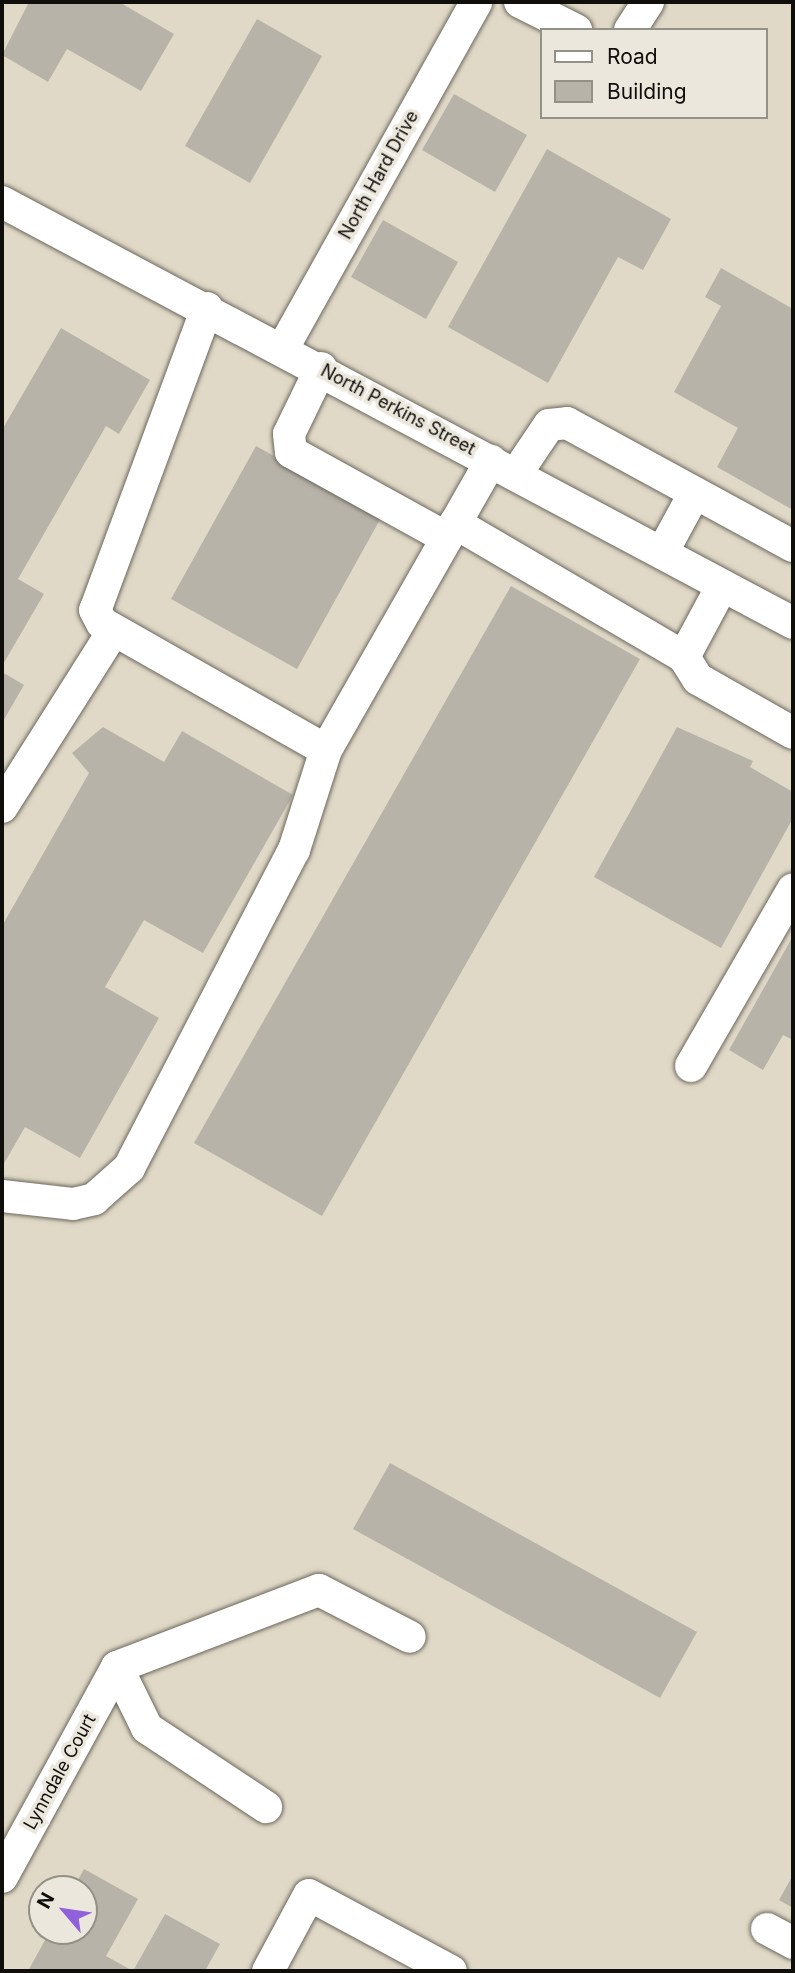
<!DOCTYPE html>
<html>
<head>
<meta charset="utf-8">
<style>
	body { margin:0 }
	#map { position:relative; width:795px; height:1973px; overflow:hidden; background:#ebe7dc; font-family:Inter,sans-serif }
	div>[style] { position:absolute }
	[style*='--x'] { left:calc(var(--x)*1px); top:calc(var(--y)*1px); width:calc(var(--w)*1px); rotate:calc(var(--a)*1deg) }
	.built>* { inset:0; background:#e1d9c7 }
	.building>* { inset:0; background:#b8b3a9 }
	.roads { filter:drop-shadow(0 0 2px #6b675d) drop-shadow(0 0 2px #6b675d) }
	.minor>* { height:32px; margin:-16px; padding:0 16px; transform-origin:16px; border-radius:16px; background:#fff }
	span { translate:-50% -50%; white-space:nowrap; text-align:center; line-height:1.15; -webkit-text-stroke:7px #ebe7dc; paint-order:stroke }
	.street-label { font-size:18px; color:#100e0b }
	.frame { position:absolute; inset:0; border:4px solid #100e0b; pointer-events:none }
	.legend { position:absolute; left:540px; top:28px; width:228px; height:91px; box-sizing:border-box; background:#ebe7dc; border:2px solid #939088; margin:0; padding:9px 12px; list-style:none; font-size:21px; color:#100e0b }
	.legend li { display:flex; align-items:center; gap:14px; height:35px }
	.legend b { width:35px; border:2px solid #939088 }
	.north { position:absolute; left:28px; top:1875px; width:70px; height:70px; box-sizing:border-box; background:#ebe7dc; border:2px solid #939088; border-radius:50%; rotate:299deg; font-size:19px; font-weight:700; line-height:28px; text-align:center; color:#100e0b }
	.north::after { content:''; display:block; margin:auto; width:24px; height:32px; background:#9061da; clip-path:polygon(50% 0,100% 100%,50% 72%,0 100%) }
</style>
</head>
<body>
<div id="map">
	<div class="built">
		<div style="clip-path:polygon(evenodd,2px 2px,793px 2px,793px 1971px,2px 1971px,2px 2px,541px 30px,765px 30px,765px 117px,541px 117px,541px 30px,2px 2px,42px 1889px,84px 1889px,84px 1931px,42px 1931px,42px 1889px)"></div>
	</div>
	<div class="building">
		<div style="clip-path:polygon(29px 2px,119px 2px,174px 34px,141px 91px,67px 49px,48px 82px,2px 55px)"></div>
		<div style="clip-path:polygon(257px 19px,322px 56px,250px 183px,185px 146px)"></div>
		<div style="clip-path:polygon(454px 94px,527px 135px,495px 192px,422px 150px)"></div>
		<div style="clip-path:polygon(547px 149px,671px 219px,643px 270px,618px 257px,548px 383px,448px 327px)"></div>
		<div style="clip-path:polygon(383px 220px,458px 262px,426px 319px,351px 277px)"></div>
		<div style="clip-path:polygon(721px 268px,793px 309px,793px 510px,717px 467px,738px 428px,674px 392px,721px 306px,705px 297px)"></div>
		<div style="clip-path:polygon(61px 328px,150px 380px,119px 434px,106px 426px,18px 579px,44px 594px,2px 666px,2px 430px)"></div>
		<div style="clip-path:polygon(256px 446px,382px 516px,297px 669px,171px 599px)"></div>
		<div style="clip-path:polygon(511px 586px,640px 659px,322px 1216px,194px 1143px)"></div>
		<div style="clip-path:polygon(2px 672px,24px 685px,2px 723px)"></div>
		<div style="clip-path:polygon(103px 727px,164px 762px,182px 731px,293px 795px,203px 953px,144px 920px,105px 987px,159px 1018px,80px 1158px,25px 1127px,2px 1167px,2px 926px,89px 773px,72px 753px)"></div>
		<div style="clip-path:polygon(677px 727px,753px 761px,750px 767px,793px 792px,793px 818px,721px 948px,594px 877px)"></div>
		<div style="clip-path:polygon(793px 936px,793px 1040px,783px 1035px,763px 1070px,729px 1050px)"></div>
		<div style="clip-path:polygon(390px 1463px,697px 1632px,660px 1698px,353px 1529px)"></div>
		<div style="clip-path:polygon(84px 1869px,138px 1899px,106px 1956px,133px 1971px,165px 1914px,220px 1944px,205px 1971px,28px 1971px,50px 1931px,84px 1931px,84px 1889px,73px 1889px)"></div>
		<div style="clip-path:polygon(793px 1875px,793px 1908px,779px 1900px)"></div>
	</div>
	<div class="roads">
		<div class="minor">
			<div style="--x:520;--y:2;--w:63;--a:26.6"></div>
			<div style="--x:630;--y:30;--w:33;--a:-57"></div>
			<div style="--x:2;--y:202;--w:896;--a:28.02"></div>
			<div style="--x:207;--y:308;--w:322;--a:110.3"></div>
			<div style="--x:95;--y:610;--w:15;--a:62"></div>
			<div style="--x:102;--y:623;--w:257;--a:29.6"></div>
			<div style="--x:326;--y:750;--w:333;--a:-60.3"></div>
			<div style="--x:283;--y:348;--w:396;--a:-60.8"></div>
			<div style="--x:321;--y:368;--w:73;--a:115.9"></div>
			<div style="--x:289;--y:434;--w:18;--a:84"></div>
			<div style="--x:291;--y:452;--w:178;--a:28.9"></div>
			<div style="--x:516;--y:474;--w:59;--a:-56"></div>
			<div style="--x:549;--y:425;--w:18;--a:-6"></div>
			<div style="--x:567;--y:423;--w:257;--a:28.6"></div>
			<div style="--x:455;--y:523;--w:265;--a:30.3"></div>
			<div style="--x:662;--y:553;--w:67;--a:-61.5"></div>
			<div style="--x:722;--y:586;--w:81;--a:118.2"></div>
			<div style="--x:684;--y:657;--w:26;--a:58"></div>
			<div style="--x:698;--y:679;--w:109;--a:29.6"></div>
			<div style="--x:2;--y:807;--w:209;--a:-57.7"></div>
			<div style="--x:691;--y:1066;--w:204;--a:-60"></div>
			<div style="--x:2;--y:1196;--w:71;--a:6.4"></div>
			<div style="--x:73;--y:1204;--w:22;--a:-13"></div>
			<div style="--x:94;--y:1199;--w:47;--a:-41.5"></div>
			<div style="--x:129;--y:1168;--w:358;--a:-62.6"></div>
			<div style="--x:294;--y:850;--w:105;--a:-72.3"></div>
			<div style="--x:117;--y:1667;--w:216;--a:-20.9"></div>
			<div style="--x:319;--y:1590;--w:102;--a:27.3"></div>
			<div style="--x:117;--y:1667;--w:68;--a:63.8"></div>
			<div style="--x:147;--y:1728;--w:143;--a:33.6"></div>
			<div style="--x:2;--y:1877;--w:239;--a:-61.3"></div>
			<div style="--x:767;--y:1929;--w:30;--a:28"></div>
			<div style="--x:268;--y:1971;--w:86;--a:-61.7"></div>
			<div style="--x:309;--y:1895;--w:161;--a:28.2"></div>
		</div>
	</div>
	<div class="street-label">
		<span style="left:379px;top:175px;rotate:-61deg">North Hard Drive</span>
		<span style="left:398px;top:410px;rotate:28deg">North Perkins Street</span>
		<span style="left:60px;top:1772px;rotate:-61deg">Lynndale Court</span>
	</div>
	<div class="frame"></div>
	<ul class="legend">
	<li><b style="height:9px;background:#fff"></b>Road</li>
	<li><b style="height:19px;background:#b8b3a9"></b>Building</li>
	</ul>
	<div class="north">N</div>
</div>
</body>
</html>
